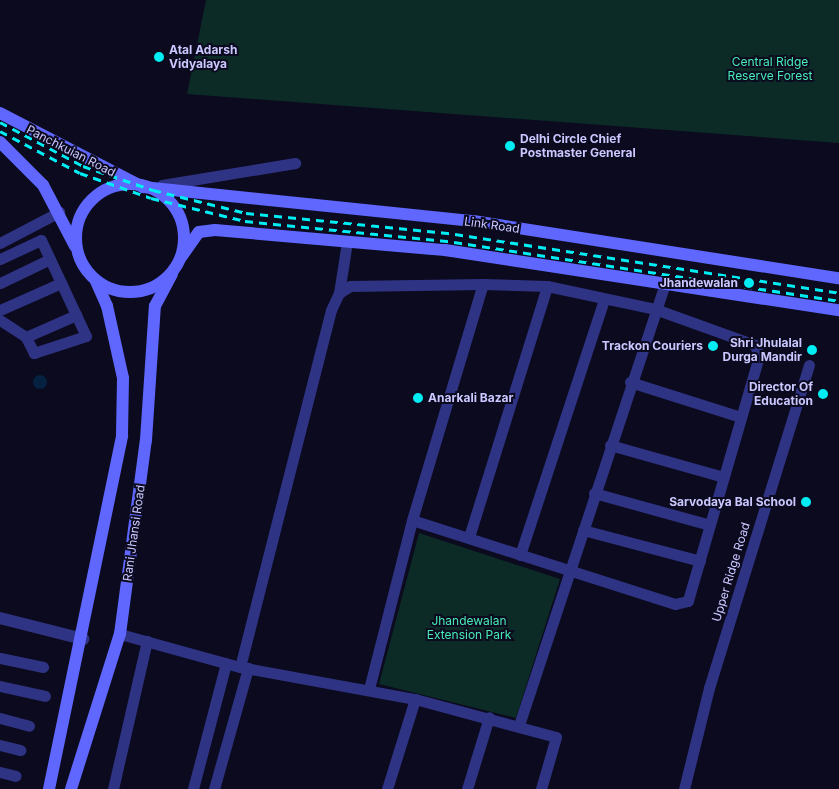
<!DOCTYPE html>
<html>
<head>
<meta charset="utf-8">
<style>
	body { margin:0 }
	#map { position:relative; width:839px; height:789px; overflow:hidden; background:#0c0a1f; font-family:Inter,sans-serif }
	div>[style] { position:absolute }
	[style*='--x'] { left:calc(var(--x)*1px); top:calc(var(--y)*1px); width:calc(var(--w)*1px); rotate:calc(var(--a)*1deg) }
	.green>* { inset:0; background:#0c2a26 }
	.water>* { inset:0; background:#062142 }
	.round { border-radius:50% }
	.minor>* { height:11px; margin:-5.5px; padding:0 5.5px; transform-origin:5.5px; border-radius:5.5px; background:#2f3384 }
	.tertiary>* { height:12px; margin:-6px; padding:0 6px; transform-origin:6px; border-radius:6px; background:#2f3384 }
	.secondary>* { height:12px; margin:-6px; padding:0 6px; transform-origin:6px; border-radius:6px; background:#5f67ff }
	.secondary>.ring { margin:-6px; padding:0; box-sizing:content-box; background:none; border:12px solid #5f67ff; border-radius:50% }
	.rail>* { height:3px; margin-top:-1.5px; transform-origin:0; background:repeating-linear-gradient(90deg,#00edf3 0 8px,transparent 0 14px) }
	.dots>* { width:14px; height:14px; translate:-50% -50%; box-sizing:border-box; border:2px solid #0c0a1f; border-radius:50% }
	span { translate:-50% -50%; white-space:nowrap; text-align:center; line-height:1.15; -webkit-text-stroke:4px #0c0a1f; paint-order:stroke }
	.poi-label { font-size:12px; color:#cac8ff; font-weight:700 }
	.left { translate:0 -50%; text-align:left }
	.right { translate:-100% -50%; text-align:right }
	.park-label { font-size:12px; color:#47ecb6 }
	.street-label { font-size:12px; color:#cac8ff }
</style>
</head>
<body>
<div id="map">
	<div class="green">
		<div style="clip-path:polygon(206px 0,839px 0,839px 143px,187px 94px)"></div>
		<div style="clip-path:polygon(419px 533px,560px 579px,516px 718px,379px 684px)"></div>
	</div>
	<div class="water">
		<div class="round" style="left:33px;top:375px;width:14px;height:14px"></div>
	</div>
	<div class="minor">
		<div style="--x:162;--y:185;--w:135;--a:-9.4"></div>
		<div style="--x:0;--y:243;--w:67;--a:-27.7"></div>
		<div style="--x:0;--y:259;--w:45;--a:-24.9"></div>
		<div style="--x:41;--y:240;--w:106;--a:64.9"></div>
		<div style="--x:86;--y:336;--w:55;--a:161.9"></div>
		<div style="--x:34;--y:353;--w:18;--a:-117"></div>
		<div style="--x:26;--y:337;--w:31;--a:-147"></div>
		<div style="--x:0;--y:283;--w:55;--a:-25.6"></div>
		<div style="--x:339;--y:293;--w:52;--a:-81.1"></div>
		<div style="--x:0;--y:310;--w:67;--a:-23.9"></div>
		<div style="--x:26;--y:337;--w:55;--a:-23.7"></div>
		<div style="--x:630;--y:382;--w:116;--a:17.5"></div>
		<div style="--x:610;--y:445;--w:118;--a:15.7"></div>
		<div style="--x:594;--y:493;--w:120;--a:15.4"></div>
		<div style="--x:583;--y:530;--w:121;--a:14.8"></div>
		<div style="--x:469;--y:537;--w:263;--a:-72.7"></div>
		<div style="--x:520;--y:555;--w:269;--a:-71.8"></div>
		<div style="--x:120;--y:634;--w:124;--a:15.4"></div>
		<div style="--x:240;--y:667;--w:178;--a:10.4"></div>
		<div style="--x:415;--y:699;--w:146;--a:15.1"></div>
		<div style="--x:556;--y:737;--w:54;--a:106.1"></div>
		<div style="--x:0;--y:658;--w:44;--a:11.8"></div>
		<div style="--x:240;--y:667;--w:368;--a:-75.7"></div>
		<div style="--x:331;--y:310;--w:19;--a:-65"></div>
		<div style="--x:339;--y:293;--w:13;--a:-32"></div>
		<div style="--x:350;--y:286;--w:133;--a:-0.9"></div>
		<div style="--x:483;--y:284;--w:64;--a:1.8"></div>
		<div style="--x:547;--y:286;--w:110;--a:12"></div>
		<div style="--x:655;--y:309;--w:106;--a:19.8"></div>
		<div style="--x:755;--y:345;--w:12;--a:70"></div>
		<div style="--x:759;--y:356;--w:255;--a:106.2"></div>
		<div style="--x:688;--y:601;--w:13;--a:167"></div>
		<div style="--x:675;--y:604;--w:276;--a:-162.3"></div>
		<div style="--x:412;--y:520;--w:246;--a:-73.3"></div>
		<div style="--x:0;--y:686;--w:46;--a:12.5"></div>
		<div style="--x:369;--y:689;--w:174;--a:-75.7"></div>
		<div style="--x:0;--y:718;--w:30;--a:15"></div>
		<div style="--x:519;--y:725;--w:462;--a:-71.7"></div>
		<div style="--x:0;--y:745;--w:21;--a:14"></div>
		<div style="--x:0;--y:772;--w:16;--a:14"></div>
		<div style="--x:113;--y:789;--w:152;--a:-77.1"></div>
		<div style="--x:193;--y:789;--w:130;--a:-75.3"></div>
		<div style="--x:214;--y:789;--w:126;--a:-74.3"></div>
		<div style="--x:387;--y:789;--w:94;--a:-72.7"></div>
		<div style="--x:467;--y:789;--w:75;--a:-73"></div>
		<div style="--x:684;--y:789;--w:104;--a:-76.1"></div>
		<div style="--x:709;--y:688;--w:338;--a:-72.8"></div>
	</div>
	<div class="tertiary">
		<div style="--x:0;--y:618;--w:86;--a:14.2"></div>
	</div>
	<div class="secondary">
		<div style="--x:0;--y:113;--w:161;--a:27.4"></div>
		<div style="--x:143;--y:187;--w:332;--a:5.9"></div>
		<div style="--x:473;--y:221;--w:370;--a:8.9"></div>
		<div style="--x:0;--y:142;--w:61;--a:45"></div>
		<div style="--x:43;--y:185;--w:69;--a:62.3"></div>
		<div class="ring" style="left:76px;top:184px;width:96px;height:96px"></div>
		<div style="--x:182;--y:256;--w:29;--a:-55"></div>
		<div style="--x:199;--y:232;--w:16;--a:-7"></div>
		<div style="--x:215;--y:230;--w:231;--a:5"></div>
		<div style="--x:445;--y:250;--w:399;--a:8.7"></div>
		<div style="--x:49;--y:789;--w:361;--a:-78.3"></div>
		<div style="--x:122;--y:435;--w:57;--a:-89"></div>
		<div style="--x:123;--y:378;--w:74;--a:-102.5"></div>
		<div style="--x:107;--y:306;--w:27;--a:-114"></div>
		<div style="--x:71;--y:789;--w:163;--a:-72.5"></div>
		<div style="--x:120;--y:634;--w:196;--a:-82.4"></div>
		<div style="--x:146;--y:440;--w:134;--a:-86.2"></div>
		<div style="--x:155;--y:306;--w:36;--a:-62"></div>
	</div>
	<div class="rail">
		<div style="--x:0;--y:122;--w:94;--a:27.9"></div>
		<div style="--x:83;--y:166;--w:74;--a:18.9"></div>
		<div style="--x:153;--y:190;--w:96;--a:13.9"></div>
		<div style="--x:246;--y:213;--w:210;--a:5.7"></div>
		<div style="--x:455;--y:234;--w:389;--a:8.7"></div>
		<div style="--x:0;--y:131;--w:90;--a:27.7"></div>
		<div style="--x:80;--y:173;--w:75;--a:19.4"></div>
		<div style="--x:151;--y:198;--w:97;--a:13.7"></div>
		<div style="--x:245;--y:221;--w:210;--a:5.7"></div>
		<div style="--x:454;--y:242;--w:389;--a:8.7"></div>
	</div>
	<div class="dots">
		<div style="left:159px;top:57px;background:#00edf3"></div>
		<div style="left:510px;top:146px;background:#00edf3"></div>
		<div style="left:749px;top:283px;background:#00edf3"></div>
		<div style="left:713px;top:346px;background:#00edf3"></div>
		<div style="left:812px;top:350px;background:#00edf3"></div>
		<div style="left:823px;top:394px;background:#00edf3"></div>
		<div style="left:418px;top:398px;background:#00edf3"></div>
		<div style="left:806px;top:502px;background:#00edf3"></div>
	</div>
	<div class="poi-label">
		<span class="left" style="left:169px;top:57px">Atal Adarsh<br>Vidyalaya</span>
		<span class="left" style="left:520px;top:146px">Delhi Circle Chief<br>Postmaster General</span>
		<span class="right" style="left:738px;top:283px">Jhandewalan</span>
		<span class="right" style="left:802px;top:350px">Shri Jhulalal<br>Durga Mandir</span>
		<span class="right" style="left:703px;top:346px">Trackon Couriers</span>
		<span class="right" style="left:813px;top:394px">Director Of<br>Education</span>
		<span class="left" style="left:428px;top:398px">Anarkali Bazar</span>
		<span class="right" style="left:796px;top:502px">Sarvodaya Bal School</span>
	</div>
	<div class="park-label">
		<span style="left:770px;top:69px">Central Ridge<br>Reserve Forest</span>
		<span style="left:469px;top:628px">Jhandewalan<br>Extension Park</span>
	</div>
	<div class="street-label">
		<span style="left:71px;top:151px;rotate:27deg">Panchkuian Road</span>
		<span style="left:492px;top:225px;rotate:8deg">Link Road</span>
		<span style="left:134px;top:533px;rotate:-82deg">Rani Jhansi Road</span>
		<span style="left:731px;top:572px;rotate:-73deg">Upper Ridge Road</span>
	</div>
</div>
</body>
</html>
